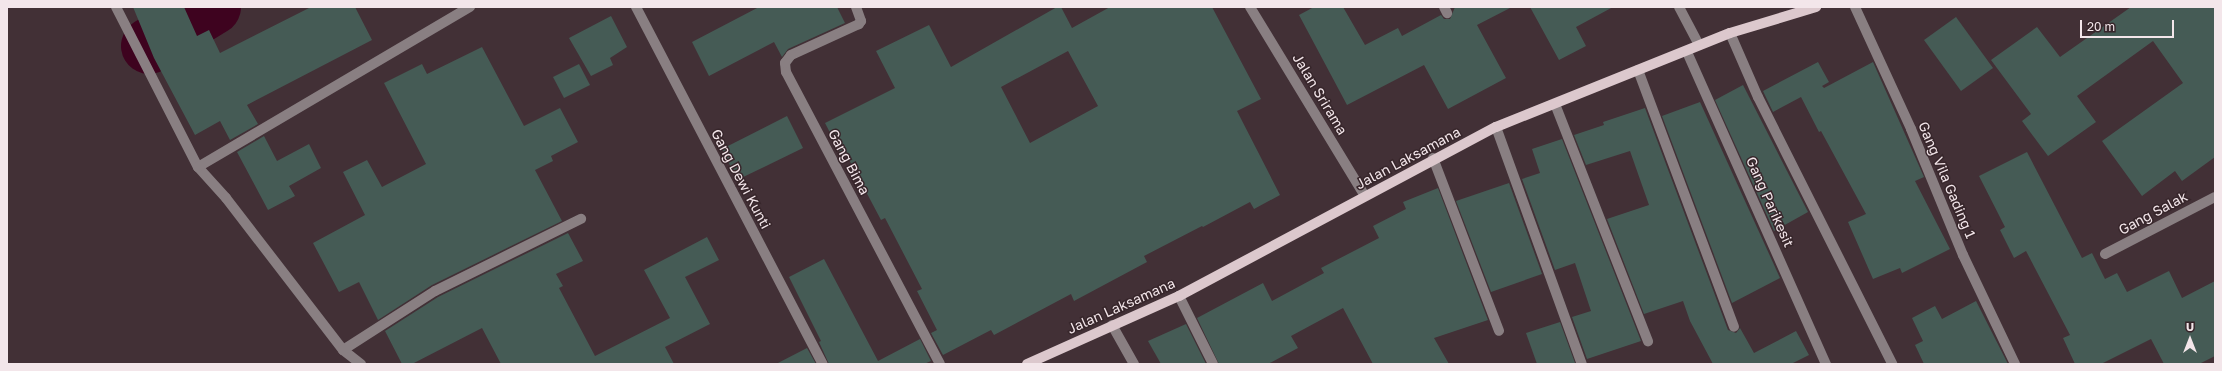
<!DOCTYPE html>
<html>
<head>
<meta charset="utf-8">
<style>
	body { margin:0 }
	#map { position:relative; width:2222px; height:371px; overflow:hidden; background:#423036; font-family:"Golos Text",sans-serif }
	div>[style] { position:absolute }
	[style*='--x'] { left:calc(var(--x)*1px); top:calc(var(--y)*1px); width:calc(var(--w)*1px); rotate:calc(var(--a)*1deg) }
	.river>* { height:56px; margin:-28px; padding:0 28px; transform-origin:28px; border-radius:28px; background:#3e031f }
	.building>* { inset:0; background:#455b55 }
	.minor>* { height:10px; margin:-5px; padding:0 5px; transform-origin:5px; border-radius:5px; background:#897f82 }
	.major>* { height:10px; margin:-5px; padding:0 5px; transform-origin:5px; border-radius:5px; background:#dcc8cd }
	span { translate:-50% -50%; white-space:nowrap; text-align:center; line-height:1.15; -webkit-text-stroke:3px #37262b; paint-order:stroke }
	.street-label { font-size:14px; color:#f3e6ea }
	.frame { position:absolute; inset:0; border:8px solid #f3e6ea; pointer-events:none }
	.north { position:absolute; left:2170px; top:319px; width:40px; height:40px; -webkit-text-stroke:3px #37262b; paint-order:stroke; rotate:0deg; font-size:11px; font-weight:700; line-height:16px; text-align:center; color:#f3e6ea }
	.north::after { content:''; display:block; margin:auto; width:14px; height:18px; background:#f3e6ea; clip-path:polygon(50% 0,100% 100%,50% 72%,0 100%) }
	.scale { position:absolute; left:2080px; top:20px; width:94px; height:18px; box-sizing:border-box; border:2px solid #f3e6ea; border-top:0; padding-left:5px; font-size:12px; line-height:14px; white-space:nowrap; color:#f3e6ea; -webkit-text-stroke:3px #37262b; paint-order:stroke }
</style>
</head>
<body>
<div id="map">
	<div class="river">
		<div style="--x:149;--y:46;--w:75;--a:-31.4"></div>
	</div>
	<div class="building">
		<div style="clip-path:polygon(133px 7px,184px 7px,197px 36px,209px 30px,220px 53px,311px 7px,355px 7px,372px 40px,247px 105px,258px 124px,230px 140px,220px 121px,195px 135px,154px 58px)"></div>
		<div style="clip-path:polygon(759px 7px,837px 7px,845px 23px,788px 49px,782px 57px,774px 42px,709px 76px,692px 42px)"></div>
		<div style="clip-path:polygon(evenodd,1057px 7px,1061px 7px,1072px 28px,1110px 7px,1212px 7px,1261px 99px,1237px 111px,1280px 195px,1254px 209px,1250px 202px,1203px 227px,1202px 226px,1144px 256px,1147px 262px,1074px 301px,1071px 294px,994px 335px,991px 330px,943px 355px,931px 333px,937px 330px,917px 291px,922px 289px,885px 218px,881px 220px,845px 152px,841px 154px,825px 123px,895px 88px,876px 51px,929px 25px,951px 67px,1057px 7px,1068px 51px,1098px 106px,1030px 143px,1001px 87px,1068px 51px)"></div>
		<div style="clip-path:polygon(1314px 7px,1343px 7px,1365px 45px,1398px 28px,1402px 36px,1441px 15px,1444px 19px,1450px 19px,1455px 7px,1512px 7px,1477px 25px,1506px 78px,1448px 109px,1424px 65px,1347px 105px,1299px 15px)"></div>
		<div style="clip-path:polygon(1530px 7px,1613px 7px,1576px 27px,1586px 46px,1559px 60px)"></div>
		<div style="clip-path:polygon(2131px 7px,2215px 7px,2215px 157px,2182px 181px,2175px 171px,2142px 196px,2102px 141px,2183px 83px,2153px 41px,2077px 96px,2096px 122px,2048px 156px,2022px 121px,2031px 114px,1991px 60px,2037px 27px,2060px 57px)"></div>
		<div style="clip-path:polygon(611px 16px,627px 47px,610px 58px,613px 65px,591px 76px,569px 38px)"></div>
		<div style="clip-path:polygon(1956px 17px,1993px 68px,1961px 91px,1924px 40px)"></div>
		<div style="clip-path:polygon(482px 47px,524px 126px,560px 108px,578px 142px,551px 156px,553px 161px,535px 170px,562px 221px,432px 285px,378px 320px,359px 282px,339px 292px,313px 243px,365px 215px,343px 172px,367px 160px,382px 187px,426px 164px,384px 83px,422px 64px,427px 74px)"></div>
		<div style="clip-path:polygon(1818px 62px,1829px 82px,1822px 86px,1824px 88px,1873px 62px,1924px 177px,1915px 181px,1950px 249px,1902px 273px,1900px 268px,1873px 279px,1848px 222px,1866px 214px,1821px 131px,1819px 132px,1801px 97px,1773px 112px,1763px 91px)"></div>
		<div style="clip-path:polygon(579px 64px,590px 85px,564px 98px,553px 77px)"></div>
		<div style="clip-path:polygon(1743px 85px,1808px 212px,1774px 231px,1715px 100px)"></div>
		<div style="clip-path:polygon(1700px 102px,1780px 278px,1732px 303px,1662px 116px)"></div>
		<div style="clip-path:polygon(1645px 108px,1728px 330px,1736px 333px,1740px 328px,1754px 353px,1796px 331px,1809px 355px,1791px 364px,1713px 364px,1690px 321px,1683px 301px,1644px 314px,1607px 219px,1649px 205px,1630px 151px,1586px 165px,1574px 135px,1604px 125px,1603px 122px)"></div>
		<div style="clip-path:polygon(787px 116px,803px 148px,737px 180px,722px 149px)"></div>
		<div style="clip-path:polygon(264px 136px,277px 161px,309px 144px,321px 168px,289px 186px,295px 196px,268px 210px,237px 152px)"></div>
		<div style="clip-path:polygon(1562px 139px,1641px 341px,1587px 359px,1572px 317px,1591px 311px,1575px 263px,1555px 270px,1522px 179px,1540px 173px,1532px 149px)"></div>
		<div style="clip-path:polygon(2027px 152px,2082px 258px,2092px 253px,2105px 279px,2117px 273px,2127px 292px,2169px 271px,2182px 298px,2215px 281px,2215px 356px,2199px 364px,2164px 364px,2151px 339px,2101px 364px,2075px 364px,2063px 338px,2070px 335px,2026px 251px,2014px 258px,2000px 230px,2005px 227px,1979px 176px)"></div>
		<div style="clip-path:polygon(1509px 183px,1542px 274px,1491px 292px,1456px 201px)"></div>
		<div style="clip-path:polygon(1438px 188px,1488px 320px,1434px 338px,1449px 364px,1373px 364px,1343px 308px,1291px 336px,1298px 348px,1268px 364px,1219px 364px,1197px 318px,1263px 283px,1272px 301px,1324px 273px,1321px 268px,1379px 238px,1373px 226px,1406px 209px,1403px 202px)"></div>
		<div style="clip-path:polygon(568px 233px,583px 261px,556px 274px,563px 286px,559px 288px,595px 356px,670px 318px,644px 270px,707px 237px,719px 260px,685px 277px,710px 324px,665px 347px,674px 364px,501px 364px,482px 328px,412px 364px,402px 364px,385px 331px,438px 297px)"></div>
		<div style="clip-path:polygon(824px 259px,878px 361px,920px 339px,931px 361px,924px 364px,829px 364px,819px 342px,821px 341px,789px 277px)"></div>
		<div style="clip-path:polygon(1976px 301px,2008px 364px,1924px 364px,1915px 345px,1923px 341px,1912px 318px,1935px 306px,1942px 319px)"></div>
		<div style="clip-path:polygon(1560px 322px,1575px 363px,1537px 364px,1526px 333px)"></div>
		<div style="clip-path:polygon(1186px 324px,1206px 364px,1161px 364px,1148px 341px)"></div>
		<div style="clip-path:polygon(807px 348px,816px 364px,776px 364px)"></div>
	</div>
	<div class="minor">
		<div style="--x:116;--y:7;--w:180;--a:62.9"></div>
		<div style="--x:198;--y:167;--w:42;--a:47.9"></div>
		<div style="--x:226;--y:198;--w:192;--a:52.4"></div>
		<div style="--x:343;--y:350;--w:23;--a:38"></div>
		<div style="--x:636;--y:7;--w:403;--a:62.4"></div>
		<div style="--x:856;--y:7;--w:15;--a:70"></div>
		<div style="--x:861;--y:21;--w:4;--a:124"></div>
		<div style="--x:859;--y:24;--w:75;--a:155.5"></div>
		<div style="--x:791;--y:55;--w:10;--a:127"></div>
		<div style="--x:785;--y:63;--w:9;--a:84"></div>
		<div style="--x:786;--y:72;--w:330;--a:62.2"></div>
		<div style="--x:1250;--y:7;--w:221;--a:58.7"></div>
		<div style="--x:1444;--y:7;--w:7;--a:63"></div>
		<div style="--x:1679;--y:7;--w:43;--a:62.2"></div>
		<div style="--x:1855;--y:7;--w:134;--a:65.3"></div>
		<div style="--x:1911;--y:129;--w:136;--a:67.6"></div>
		<div style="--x:1963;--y:255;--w:121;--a:64.5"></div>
		<div style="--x:1730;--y:33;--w:70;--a:66.4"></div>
		<div style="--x:1758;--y:97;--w:299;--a:63.3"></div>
		<div style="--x:1687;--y:52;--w:342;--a:66"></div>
		<div style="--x:1638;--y:70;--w:274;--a:69.5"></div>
		<div style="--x:1555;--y:104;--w:255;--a:68.6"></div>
		<div style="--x:1496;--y:127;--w:252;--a:70.1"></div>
		<div style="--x:1433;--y:158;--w:185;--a:69.1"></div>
		<div style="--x:198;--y:167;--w:316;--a:-30.5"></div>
		<div style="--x:2105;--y:254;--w:124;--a:-27.4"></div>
		<div style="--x:1179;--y:296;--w:76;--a:63.4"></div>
		<div style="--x:1112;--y:325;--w:45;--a:60.6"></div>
		<div style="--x:343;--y:350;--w:109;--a:-32.7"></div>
		<div style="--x:435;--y:291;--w:163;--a:-26.3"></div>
	</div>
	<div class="major">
		<div style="--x:1027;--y:364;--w:167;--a:-24.1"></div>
		<div style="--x:1179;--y:296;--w:359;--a:-28.1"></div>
		<div style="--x:1496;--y:127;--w:252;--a:-21.9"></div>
		<div style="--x:1730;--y:33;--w:90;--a:-16.8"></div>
	</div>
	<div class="street-label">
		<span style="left:1320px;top:94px;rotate:59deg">Jalan Srirama</span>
		<span style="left:1408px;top:158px;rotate:-28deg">Jalan Laksamana</span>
		<span style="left:849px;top:162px;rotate:62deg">Gang Bima</span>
		<span style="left:741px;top:179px;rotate:62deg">Gang Dewi Kunti</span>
		<span style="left:1947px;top:180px;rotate:67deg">Gang Vila Gading 1</span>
		<span style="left:1770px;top:202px;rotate:66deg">Gang Parikesit</span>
		<span style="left:2153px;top:213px;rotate:-28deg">Gang Salak</span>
		<span style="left:1121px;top:306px;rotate:-24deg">Jalan Laksamana</span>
	</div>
	<div class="frame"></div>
	<div class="north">U</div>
	<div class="scale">20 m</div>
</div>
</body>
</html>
